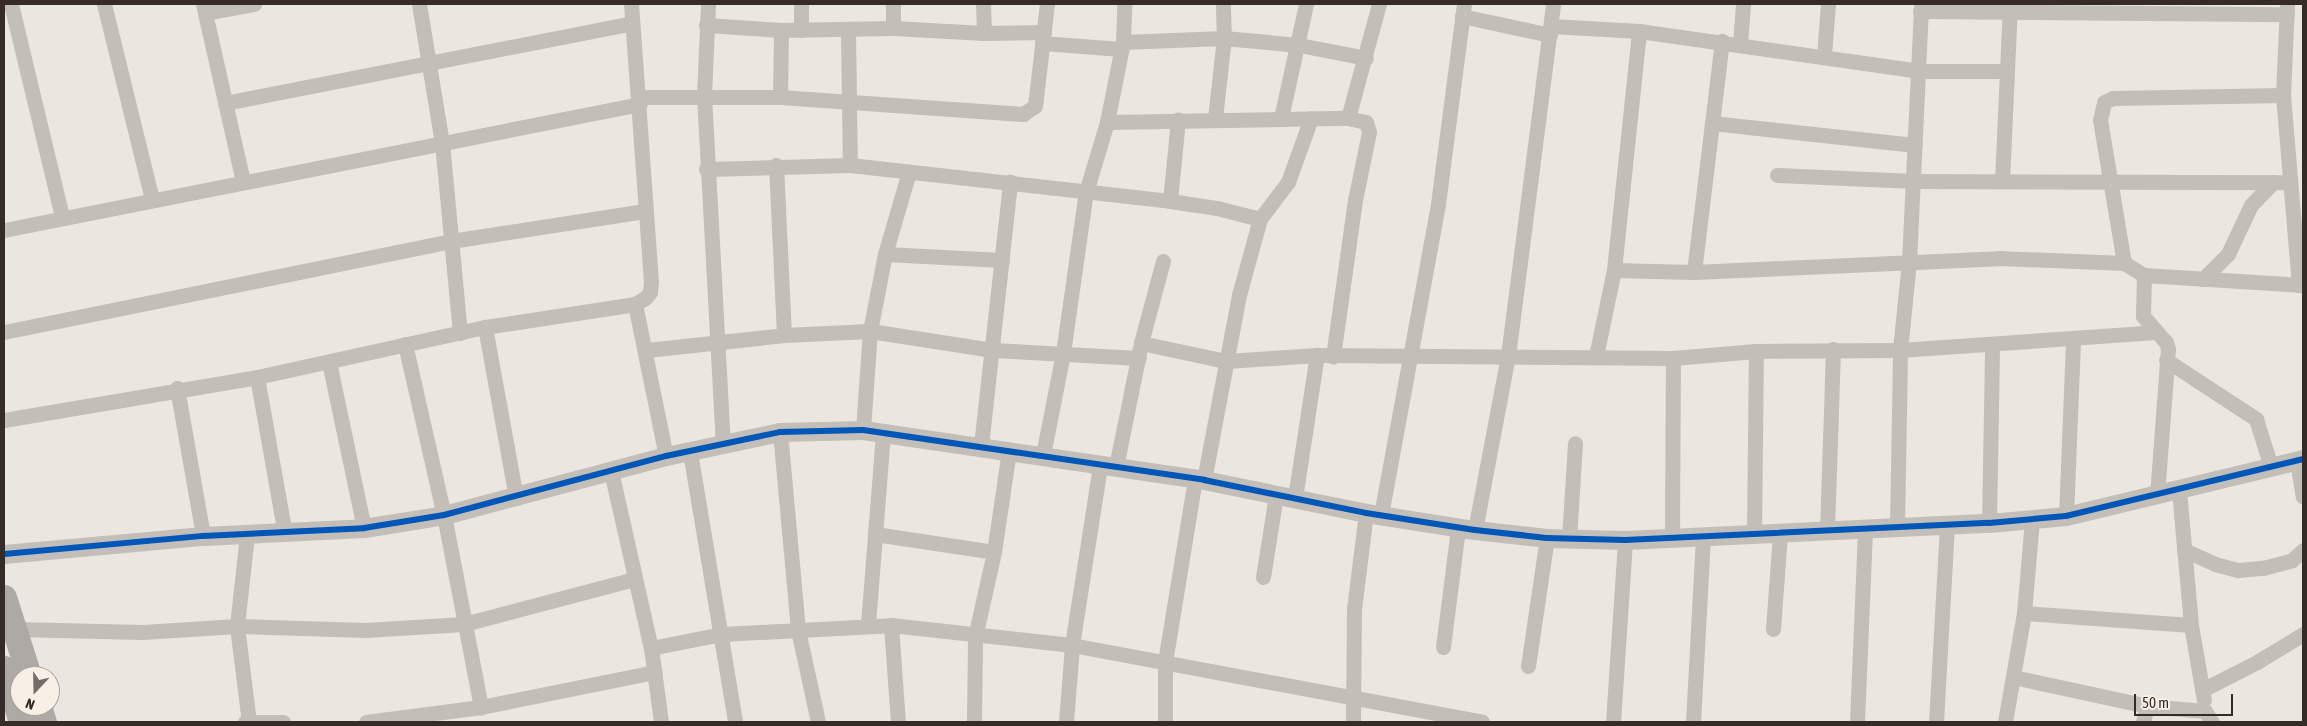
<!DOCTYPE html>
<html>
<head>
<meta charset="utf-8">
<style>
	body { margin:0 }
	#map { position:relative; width:2307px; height:726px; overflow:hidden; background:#ebe6e0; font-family:"Asap Condensed",sans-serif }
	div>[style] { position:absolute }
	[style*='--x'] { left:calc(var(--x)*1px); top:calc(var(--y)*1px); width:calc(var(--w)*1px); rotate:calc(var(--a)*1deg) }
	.minor>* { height:15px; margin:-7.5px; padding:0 7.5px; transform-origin:7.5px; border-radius:7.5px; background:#c4beb9 }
	.tertiary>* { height:19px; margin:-9.5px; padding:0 9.5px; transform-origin:9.5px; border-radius:9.5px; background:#c4beb9 }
	.trunk>* { height:25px; margin:-12.5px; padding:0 12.5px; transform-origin:12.5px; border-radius:12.5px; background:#aea9a4 }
	.cycleway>* { height:6px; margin:-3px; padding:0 3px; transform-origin:3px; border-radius:3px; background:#0057b8 }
	span { translate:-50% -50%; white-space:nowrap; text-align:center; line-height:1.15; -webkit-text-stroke:5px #f8f0e7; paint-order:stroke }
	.frame { position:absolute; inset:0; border:5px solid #352c27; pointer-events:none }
	.north { position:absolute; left:10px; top:666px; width:50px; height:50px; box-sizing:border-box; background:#f8f0e7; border:1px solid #aaa29a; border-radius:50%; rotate:201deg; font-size:14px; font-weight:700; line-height:20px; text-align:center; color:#352c27 }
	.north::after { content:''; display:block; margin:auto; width:18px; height:22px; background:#756d68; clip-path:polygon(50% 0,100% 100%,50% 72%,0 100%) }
	.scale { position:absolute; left:2134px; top:694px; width:99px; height:22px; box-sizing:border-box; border:2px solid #352c27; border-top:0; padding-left:6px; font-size:15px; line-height:18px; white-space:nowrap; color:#352c27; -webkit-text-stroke:4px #f8f0e7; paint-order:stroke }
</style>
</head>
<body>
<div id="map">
	<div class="minor">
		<div style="--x:11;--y:4;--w:219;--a:76.5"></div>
		<div style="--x:104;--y:4;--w:201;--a:76.2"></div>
		<div style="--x:203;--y:4;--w:182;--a:77.3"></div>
		<div style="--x:419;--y:4;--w:141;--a:80.6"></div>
		<div style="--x:442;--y:143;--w:191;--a:84.6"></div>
		<div style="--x:708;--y:4;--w:91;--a:92.5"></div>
		<div style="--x:704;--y:95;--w:348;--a:86.9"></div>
		<div style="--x:893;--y:4;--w:24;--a:90"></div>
		<div style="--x:983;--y:4;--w:29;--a:88"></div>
		<div style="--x:2287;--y:4;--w:91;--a:92.5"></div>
		<div style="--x:2283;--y:95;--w:191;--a:85.2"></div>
		<div style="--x:1920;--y:11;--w:367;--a:0.5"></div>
		<div style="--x:205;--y:13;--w:50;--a:-10.4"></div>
		<div style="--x:1462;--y:16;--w:90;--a:12.2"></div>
		<div style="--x:706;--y:25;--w:75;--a:3.8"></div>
		<div style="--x:781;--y:30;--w:112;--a:-1"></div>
		<div style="--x:893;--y:28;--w:91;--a:3.1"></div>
		<div style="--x:984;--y:33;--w:60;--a:-1"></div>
		<div style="--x:1551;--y:26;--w:88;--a:3.3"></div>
		<div style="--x:1639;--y:31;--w:284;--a:8.1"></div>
		<div style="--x:1920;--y:71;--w:86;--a:0"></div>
		<div style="--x:848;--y:29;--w:136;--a:89.2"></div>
		<div style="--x:801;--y:30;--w:26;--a:-90"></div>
		<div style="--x:1123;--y:42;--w:101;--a:-2.3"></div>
		<div style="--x:1224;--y:38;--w:75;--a:5.3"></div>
		<div style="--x:1299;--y:45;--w:68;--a:11"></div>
		<div style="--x:1042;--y:43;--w:79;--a:4.3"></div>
		<div style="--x:1740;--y:44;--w:40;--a:-85.7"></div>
		<div style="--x:1824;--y:55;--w:51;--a:-85.5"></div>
		<div style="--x:639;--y:97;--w:141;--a:0"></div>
		<div style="--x:780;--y:97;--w:244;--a:4"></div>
		<div style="--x:1023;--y:114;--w:14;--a:-34"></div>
		<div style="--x:1035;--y:106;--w:103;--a:-83.3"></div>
		<div style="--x:780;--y:97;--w:67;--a:-89.1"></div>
		<div style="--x:225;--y:103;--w:414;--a:-11.1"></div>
		<div style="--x:1215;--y:118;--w:81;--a:-83.6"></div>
		<div style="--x:1224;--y:38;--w:34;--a:-92"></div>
		<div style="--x:1281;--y:118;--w:117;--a:-77.6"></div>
		<div style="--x:1348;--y:118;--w:118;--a:-74.8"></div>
		<div style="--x:1107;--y:122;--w:241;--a:-1"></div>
		<div style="--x:1348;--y:118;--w:18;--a:13"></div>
		<div style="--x:1366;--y:122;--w:10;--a:73"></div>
		<div style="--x:1369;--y:132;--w:69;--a:101.6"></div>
		<div style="--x:1355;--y:200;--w:158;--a:98"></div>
		<div style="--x:1712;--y:123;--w:204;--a:6.2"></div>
		<div style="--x:776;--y:165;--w:170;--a:87.3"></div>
		<div style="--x:706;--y:169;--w:144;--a:-1.6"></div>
		<div style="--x:850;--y:165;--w:322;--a:6.4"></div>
		<div style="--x:1170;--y:201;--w:48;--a:8.5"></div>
		<div style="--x:1217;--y:208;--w:44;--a:14.3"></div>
		<div style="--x:1777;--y:175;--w:137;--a:2.5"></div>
		<div style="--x:1914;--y:181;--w:375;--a:0.2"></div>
		<div style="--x:2002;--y:181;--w:177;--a:-87.4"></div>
		<div style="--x:1170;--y:201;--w:82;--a:-84.4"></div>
		<div style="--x:4;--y:230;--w:648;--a:-11.21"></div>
		<div style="--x:885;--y:254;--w:117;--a:2.9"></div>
		<div style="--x:2124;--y:263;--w:145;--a:-99.5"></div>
		<div style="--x:2100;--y:120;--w:18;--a:-77"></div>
		<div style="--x:2104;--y:102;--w:10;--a:-24"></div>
		<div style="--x:2113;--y:98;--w:170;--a:-1"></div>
		<div style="--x:1614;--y:270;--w:80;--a:1.4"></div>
		<div style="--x:1694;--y:272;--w:305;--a:-2.6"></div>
		<div style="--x:1999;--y:258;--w:125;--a:2.3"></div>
		<div style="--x:2124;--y:263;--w:23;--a:31"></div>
		<div style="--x:2144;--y:275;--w:159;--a:3.6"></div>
		<div style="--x:1694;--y:272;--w:233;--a:-83.1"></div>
		<div style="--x:2144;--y:275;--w:41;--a:91.4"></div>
		<div style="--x:2143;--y:316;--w:35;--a:49"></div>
		<div style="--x:2166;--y:342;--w:7;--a:74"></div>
		<div style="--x:2168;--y:349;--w:147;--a:94.3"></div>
		<div style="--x:2203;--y:279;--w:35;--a:-45"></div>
		<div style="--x:2228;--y:254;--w:54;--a:-64.9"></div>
		<div style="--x:2251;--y:205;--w:32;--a:-46"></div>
		<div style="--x:635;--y:304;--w:155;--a:78.5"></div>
		<div style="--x:485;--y:327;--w:174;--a:79.7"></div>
		<div style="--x:4;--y:332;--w:456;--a:-11.5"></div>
		<div style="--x:451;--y:241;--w:196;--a:-8.8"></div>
		<div style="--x:1141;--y:343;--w:87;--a:12"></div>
		<div style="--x:1226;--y:361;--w:91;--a:-3.8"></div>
		<div style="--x:1317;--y:355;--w:356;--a:0.5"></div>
		<div style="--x:1673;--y:358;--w:83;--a:-4.8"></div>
		<div style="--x:1756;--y:351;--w:144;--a:-0.4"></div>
		<div style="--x:1900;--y:350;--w:256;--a:-4"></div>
		<div style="--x:405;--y:344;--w:175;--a:77.2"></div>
		<div style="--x:444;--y:515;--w:196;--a:79.1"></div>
		<div style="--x:647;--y:350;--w:138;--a:-6.2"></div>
		<div style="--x:784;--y:335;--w:86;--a:-2.7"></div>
		<div style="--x:870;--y:331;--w:124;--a:8.8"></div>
		<div style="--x:993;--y:350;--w:146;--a:3.1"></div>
		<div style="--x:1596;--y:356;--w:88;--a:-78.2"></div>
		<div style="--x:1614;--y:270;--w:240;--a:-84"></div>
		<div style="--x:2166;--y:360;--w:108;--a:33.2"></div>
		<div style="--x:2256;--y:419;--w:50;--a:72.6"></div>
		<div style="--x:329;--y:362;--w:170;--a:78.1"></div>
		<div style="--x:257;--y:377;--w:159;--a:79.9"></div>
		<div style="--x:177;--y:388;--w:150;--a:80"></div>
		<div style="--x:4;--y:420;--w:257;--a:-9.6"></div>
		<div style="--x:257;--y:377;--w:233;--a:-12.4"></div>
		<div style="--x:485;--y:327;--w:152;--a:-8.7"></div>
		<div style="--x:635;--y:304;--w:12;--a:-31"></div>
		<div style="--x:645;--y:298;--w:8;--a:-50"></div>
		<div style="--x:650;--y:292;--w:10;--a:-84"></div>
		<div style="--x:651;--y:282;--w:279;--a:-94.1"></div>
		<div style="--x:863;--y:430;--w:99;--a:-86"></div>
		<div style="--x:870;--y:331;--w:78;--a:-79"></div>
		<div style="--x:885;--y:254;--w:85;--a:-73.7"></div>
		<div style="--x:780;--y:432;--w:199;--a:84.8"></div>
		<div style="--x:798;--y:630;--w:94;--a:77.7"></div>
		<div style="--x:981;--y:446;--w:266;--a:-83.7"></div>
		<div style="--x:690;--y:452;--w:274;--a:80.5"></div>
		<div style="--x:1043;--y:455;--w:104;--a:-78.9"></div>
		<div style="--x:1063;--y:353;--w:163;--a:-81.9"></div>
		<div style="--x:1086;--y:192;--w:73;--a:-73.3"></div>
		<div style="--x:1107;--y:122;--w:82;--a:-78.7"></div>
		<div style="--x:1123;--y:42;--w:38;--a:-88"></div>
		<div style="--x:2297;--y:460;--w:37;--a:81"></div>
		<div style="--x:1116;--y:467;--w:126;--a:-78.6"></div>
		<div style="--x:1141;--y:343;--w:85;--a:-75"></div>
		<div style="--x:611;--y:471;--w:181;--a:77.3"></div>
		<div style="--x:651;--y:648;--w:75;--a:82.3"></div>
		<div style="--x:1204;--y:480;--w:188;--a:-79.3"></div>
		<div style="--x:1239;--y:295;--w:79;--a:-74.6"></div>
		<div style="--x:1260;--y:219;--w:46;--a:-52.9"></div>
		<div style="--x:1288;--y:182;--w:68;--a:-70.2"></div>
		<div style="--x:1295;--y:498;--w:145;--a:-81.3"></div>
		<div style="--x:1381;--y:515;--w:316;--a:-79.6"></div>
		<div style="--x:1438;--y:204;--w:202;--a:-82.6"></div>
		<div style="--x:2066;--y:516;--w:177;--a:-87.7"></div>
		<div style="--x:1989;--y:523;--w:179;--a:-89"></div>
		<div style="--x:1897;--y:527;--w:177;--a:-89"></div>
		<div style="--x:1900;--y:350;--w:88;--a:-84.2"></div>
		<div style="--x:1909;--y:262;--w:258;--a:-87.3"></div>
		<div style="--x:1475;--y:530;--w:177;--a:-79.3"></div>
		<div style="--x:1508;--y:356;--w:355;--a:-82.7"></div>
		<div style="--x:1827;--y:531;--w:182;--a:-88.1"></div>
		<div style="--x:875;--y:534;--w:120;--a:8.6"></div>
		<div style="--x:247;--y:535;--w:92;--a:96.3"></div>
		<div style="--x:237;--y:626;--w:97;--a:82.9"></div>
		<div style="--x:1754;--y:536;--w:185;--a:-89.4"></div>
		<div style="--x:1569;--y:539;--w:96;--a:-86.4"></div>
		<div style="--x:1672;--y:539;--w:181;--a:-89.7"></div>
		<div style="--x:2184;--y:550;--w:34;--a:24"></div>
		<div style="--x:2215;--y:564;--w:24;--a:15"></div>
		<div style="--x:2238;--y:570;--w:25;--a:-5"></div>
		<div style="--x:2263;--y:568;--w:30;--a:-15"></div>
		<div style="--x:2292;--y:560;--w:15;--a:-42"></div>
		<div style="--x:1263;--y:577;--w:83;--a:-81"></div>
		<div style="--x:2024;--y:613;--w:167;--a:4.1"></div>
		<div style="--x:2191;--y:625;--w:135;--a:-95.1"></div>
		<div style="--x:868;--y:624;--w:192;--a:-85.5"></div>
		<div style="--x:891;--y:625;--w:97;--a:85.9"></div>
		<div style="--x:2191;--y:625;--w:76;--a:80.2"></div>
		<div style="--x:14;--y:629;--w:129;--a:1.3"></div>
		<div style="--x:143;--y:632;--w:94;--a:-3.7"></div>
		<div style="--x:237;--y:626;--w:128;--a:1.8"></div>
		<div style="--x:365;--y:630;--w:99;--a:-3.5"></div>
		<div style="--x:464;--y:624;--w:176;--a:-14.8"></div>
		<div style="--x:1773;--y:629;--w:95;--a:-85.8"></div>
		<div style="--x:1443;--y:647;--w:120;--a:-82.8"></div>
		<div style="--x:651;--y:648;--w:72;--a:-11.2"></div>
		<div style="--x:722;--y:634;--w:169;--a:-3"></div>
		<div style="--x:891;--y:625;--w:182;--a:6.3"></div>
		<div style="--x:1072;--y:645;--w:417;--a:10.6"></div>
		<div style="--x:1528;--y:666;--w:129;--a:-81.6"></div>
		<div style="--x:2013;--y:677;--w:137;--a:12.2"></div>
		<div style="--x:2147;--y:706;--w:58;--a:4.9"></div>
		<div style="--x:2205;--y:711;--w:13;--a:58"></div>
		<div style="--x:2202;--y:690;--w:62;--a:-27"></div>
		<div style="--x:2257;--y:662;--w:54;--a:-31.3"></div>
		<div style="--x:245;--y:722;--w:38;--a:0"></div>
		<div style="--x:366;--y:722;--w:116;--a:-7.4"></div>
		<div style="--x:481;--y:707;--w:177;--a:-11.4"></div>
		<div style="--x:974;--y:722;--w:85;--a:-89.3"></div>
		<div style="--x:975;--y:637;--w:87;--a:-77.4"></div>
		<div style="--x:994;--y:552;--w:103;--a:-81.6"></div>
		<div style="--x:1066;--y:722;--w:77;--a:-85.5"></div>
		<div style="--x:1072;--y:645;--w:181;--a:-81.1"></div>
		<div style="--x:1165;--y:722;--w:60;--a:-90"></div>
		<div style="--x:1165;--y:662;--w:185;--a:-80.7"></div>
		<div style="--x:1353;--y:722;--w:113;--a:-89.5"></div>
		<div style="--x:1354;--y:609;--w:97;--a:-82.9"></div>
		<div style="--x:1613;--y:722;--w:182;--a:-86.2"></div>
		<div style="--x:1693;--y:722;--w:184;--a:-86.9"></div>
		<div style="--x:1857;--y:722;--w:193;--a:-87.6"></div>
		<div style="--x:1936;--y:722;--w:197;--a:-86.8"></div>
		<div style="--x:2005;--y:722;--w:111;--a:-80.1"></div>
		<div style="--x:2024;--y:613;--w:94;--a:-85.1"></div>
		<div style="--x:2143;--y:722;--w:16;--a:-76"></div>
	</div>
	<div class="tertiary">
		<div style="--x:4;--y:554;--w:200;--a:-5.2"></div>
		<div style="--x:203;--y:536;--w:161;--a:-2.8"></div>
		<div style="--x:364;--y:528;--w:81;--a:-9.2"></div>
		<div style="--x:444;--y:515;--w:230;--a:-14.9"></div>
		<div style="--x:666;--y:456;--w:116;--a:-11.9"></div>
		<div style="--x:780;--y:432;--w:83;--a:-1.4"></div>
		<div style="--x:863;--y:430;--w:345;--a:8.3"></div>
		<div style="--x:1204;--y:480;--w:165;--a:11.5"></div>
		<div style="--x:1366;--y:513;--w:110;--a:8.9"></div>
		<div style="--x:1475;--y:530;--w:72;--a:6.3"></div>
		<div style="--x:1547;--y:538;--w:78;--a:1.5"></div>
		<div style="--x:1625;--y:540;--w:364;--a:-2.7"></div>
		<div style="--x:1989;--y:523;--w:77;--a:-5.2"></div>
		<div style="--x:2066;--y:516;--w:244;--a:-13.5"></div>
	</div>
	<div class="trunk">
		<div style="--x:4;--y:597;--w:83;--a:72.4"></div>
		<div style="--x:4;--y:668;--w:57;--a:72.5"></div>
		<div style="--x:39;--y:706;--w:17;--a:73"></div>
	</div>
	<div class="cycleway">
		<div style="--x:4;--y:554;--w:200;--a:-5.2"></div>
		<div style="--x:203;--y:536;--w:161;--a:-2.8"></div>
		<div style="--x:364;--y:528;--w:81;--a:-9.2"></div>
		<div style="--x:444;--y:515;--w:230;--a:-14.9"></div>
		<div style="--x:666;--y:456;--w:116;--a:-11.9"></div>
		<div style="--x:780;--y:432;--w:83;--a:-1.4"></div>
		<div style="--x:863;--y:430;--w:345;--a:8.3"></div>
		<div style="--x:1204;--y:480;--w:165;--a:11.5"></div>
		<div style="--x:1366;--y:513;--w:110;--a:8.9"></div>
		<div style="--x:1475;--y:530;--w:72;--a:6.3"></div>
		<div style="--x:1547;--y:538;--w:78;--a:1.5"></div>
		<div style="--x:1625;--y:540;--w:364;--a:-2.7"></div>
		<div style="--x:1989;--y:523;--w:77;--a:-5.2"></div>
		<div style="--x:2066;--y:516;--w:244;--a:-13.5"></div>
	</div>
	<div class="frame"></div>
	<div class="north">N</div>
	<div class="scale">50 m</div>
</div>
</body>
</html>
